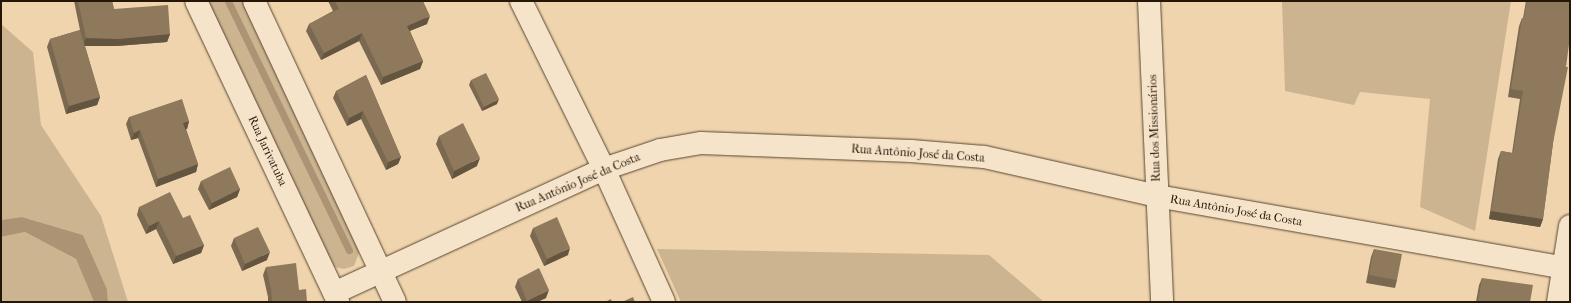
<!DOCTYPE html>
<html>
<head>
<meta charset="utf-8">
<style>
	body { margin:0 }
	#map { position:relative; width:1571px; height:303px; overflow:hidden; background:#efd4ad; font-family:"IM FELL French Canon",serif }
	div>[style] { position:absolute }
	[style*='--x'] { left:calc(var(--x)*1px); top:calc(var(--y)*1px); width:calc(var(--w)*1px); rotate:calc(var(--a)*1deg) }
	.green>* { inset:0; background:#cdb491 }
	.water>* { inset:0; background:#ab9374 }
	.stream>* { height:7px; margin:-3.5px; padding:0 3.5px; transform-origin:3.5px; border-radius:3.5px; background:#ab9374 }
	.roads { filter:drop-shadow(0 0 1px #584630) drop-shadow(0 0 1px #584630) }
	.minor>* { height:22px; margin:-11px; padding:0 11px; transform-origin:11px; border-radius:11px; background:#f5e3ca }
	.wall>* { inset:0; background:#7b6850 }
	.shaded-wall>* { inset:0; background:#645541 }
	.building>* { inset:0; background:#8f795d }
	span { translate:-50% -50%; white-space:nowrap; text-align:center; line-height:1.15; -webkit-text-stroke:3px #f5e3ca; paint-order:stroke }
	.street-label { font-size:12px; color:#261606 }
	.frame { position:absolute; inset:0; border:2px solid #261606; pointer-events:none }
</style>
</head>
<body>
<div id="map">
	<div class="green">
		<div style="clip-path:polygon(207px 1px,242px 1px,360px 250px,354px 266px,344px 269px,335px 267px,329px 258px)"></div>
		<div style="clip-path:polygon(1282px 1px,1511px 1px,1475px 231px,1420px 207px,1430px 99px,1360px 92px,1354px 105px,1285px 91px)"></div>
		<div style="clip-path:polygon(1px 24px,33px 52px,41px 125px,101px 216px,128px 302px,108px 302px,107px 289px,83px 235px,22px 217px,1px 220px)"></div>
		<div style="clip-path:polygon(25px 232px,76px 259px,94px 302px,1px 302px,1px 237px)"></div>
		<div style="clip-path:polygon(657px 249px,989px 255px,1044px 302px,681px 302px)"></div>
	</div>
	<div class="water">
		<div style="clip-path:polygon(22px 217px,83px 235px,107px 289px,108px 302px,94px 302px,76px 259px,25px 232px,1px 237px,1px 220px)"></div>
	</div>
	<div class="stream">
		<div style="--x:228;--y:1;--w:277;--a:64.1"></div>
	</div>
	<div class="roads">
		<div class="minor">
			<div style="--x:196;--y:1;--w:333;--a:64.7"></div>
			<div style="--x:254;--y:1;--w:332;--a:64.9"></div>
			<div style="--x:521;--y:1;--w:187;--a:63.7"></div>
			<div style="--x:604;--y:169;--w:146;--a:65.7"></div>
			<div style="--x:1149;--y:1;--w:301;--a:87.5"></div>
			<div style="--x:334;--y:293;--w:297;--a:-24.7"></div>
			<div style="--x:604;--y:169;--w:59;--a:-18.7"></div>
			<div style="--x:660;--y:150;--w:42;--a:-9.7"></div>
			<div style="--x:701;--y:143;--w:210;--a:2.2"></div>
			<div style="--x:911;--y:151;--w:73;--a:4.7"></div>
			<div style="--x:984;--y:157;--w:177;--a:12.7"></div>
			<div style="--x:1157;--y:196;--w:419;--a:10"></div>
			<div style="--x:1558;--y:302;--w:77;--a:-81"></div>
		</div>
	</div>
	<div class="wall">
		<div style="clip-path:polygon(74px 1px,112px 1px,114px 9px,170px 34px,167px 42px,116px 46px,85px 46px,100px 97px,97px 105px,66px 114px,47px 47px,50px 39px,80px 30px)"></div>
		<div style="clip-path:polygon(328px 1px,423px 1px,427px 24px,410px 31px,423px 61px,420px 69px,381px 85px,359px 41px,321px 60px,306px 31px,309px 24px,333px 11px)"></div>
		<div style="clip-path:polygon(1526px 1px,1570px 1px,1553px 143px,1543px 219px,1540px 227px,1489px 219px,1498px 159px,1501px 151px,1512px 153px,1520px 99px,1508px 97px,1519px 26px,1522px 18px,1523px 18px)"></div>
		<div style="clip-path:polygon(366px 75px,401px 157px,398px 164px,386px 170px,361px 119px,347px 126px,333px 98px,336px 91px)"></div>
		<div style="clip-path:polygon(471px 80px,497px 104px,482px 111px,469px 85px)"></div>
		<div style="clip-path:polygon(129px 117px,189px 121px,187px 129px,186px 129px,198px 164px,196px 172px,156px 187px,138px 138px,131px 140px,126px 124px)"></div>
		<div style="clip-path:polygon(439px 136px,477px 166px,452px 179px,436px 144px)"></div>
		<div style="clip-path:polygon(201px 181px,240px 189px,237px 197px,209px 210px,198px 189px)"></div>
		<div style="clip-path:polygon(139px 207px,183px 218px,204px 245px,201px 253px,173px 264px,156px 229px,146px 234px,137px 215px)"></div>
		<div style="clip-path:polygon(533px 228px,568px 255px,544px 266px,530px 236px)"></div>
		<div style="clip-path:polygon(234px 238px,267px 260px,242px 271px,231px 246px)"></div>
		<div style="clip-path:polygon(1374px 249px,1397px 280px,1395px 288px,1366px 283px,1371px 257px)"></div>
		<div style="clip-path:polygon(266px 267px,299px 290px,307px 302px,268px 302px,268px 297px,263px 275px)"></div>
		<div style="clip-path:polygon(1482px 278px,1530px 302px,1476px 302px,1479px 285px)"></div>
		<div style="clip-path:polygon(518px 279px,546px 298px,537px 302px,522px 302px,515px 287px)"></div>
	</div>
	<div class="shaded-wall">
		<div style="clip-path:polygon(430px 16px,427px 24px,404px 33px,407px 26px)"></div>
		<div style="clip-path:polygon(362px 33px,359px 41px,321px 60px,324px 53px)"></div>
		<div style="clip-path:polygon(170px 34px,167px 42px,116px 46px,83px 46px,86px 38px)"></div>
		<div style="clip-path:polygon(423px 61px,420px 69px,381px 85px,383px 77px)"></div>
		<div style="clip-path:polygon(100px 97px,97px 105px,66px 114px,69px 106px)"></div>
		<div style="clip-path:polygon(499px 99px,497px 104px,482px 111px,484px 107px)"></div>
		<div style="clip-path:polygon(363px 111px,361px 119px,347px 126px,349px 118px)"></div>
		<div style="clip-path:polygon(189px 121px,187px 129px,181px 131px,183px 123px)"></div>
		<div style="clip-path:polygon(140px 130px,138px 138px,131px 140px,134px 133px)"></div>
		<div style="clip-path:polygon(401px 157px,398px 164px,386px 170px,388px 162px)"></div>
		<div style="clip-path:polygon(480px 158px,477px 166px,452px 179px,454px 171px)"></div>
		<div style="clip-path:polygon(198px 164px,196px 172px,156px 187px,158px 179px)"></div>
		<div style="clip-path:polygon(240px 189px,237px 197px,209px 210px,212px 203px)"></div>
		<div style="clip-path:polygon(1491px 211px,1543px 219px,1540px 227px,1489px 219px)"></div>
		<div style="clip-path:polygon(159px 221px,156px 229px,146px 234px,149px 226px)"></div>
		<div style="clip-path:polygon(204px 245px,201px 253px,173px 264px,176px 256px)"></div>
		<div style="clip-path:polygon(570px 248px,568px 255px,544px 266px,547px 259px)"></div>
		<div style="clip-path:polygon(270px 252px,267px 260px,242px 271px,245px 264px)"></div>
		<div style="clip-path:polygon(549px 290px,546px 298px,537px 302px,527px 302px,527px 301px)"></div>
	</div>
	<div class="building">
		<div style="clip-path:polygon(78px 1px,112px 1px,114px 9px,168px 5px,170px 34px,119px 39px,86px 38px)"></div>
		<div style="clip-path:polygon(335px 1px,423px 1px,430px 16px,407px 26px,423px 61px,383px 77px,362px 33px,324px 53px,309px 24px,339px 9px)"></div>
		<div style="clip-path:polygon(1527px 1px,1570px 1px,1570px 37px,1566px 67px,1568px 67px,1553px 143px,1543px 219px,1491px 211px,1501px 151px,1513px 153px,1523px 91px,1511px 89px,1522px 18px,1524px 18px)"></div>
		<div style="clip-path:polygon(80px 30px,100px 97px,69px 106px,50px 39px)"></div>
		<div style="clip-path:polygon(486px 73px,499px 99px,484px 107px,471px 80px)"></div>
		<div style="clip-path:polygon(366px 75px,401px 157px,388px 162px,363px 111px,349px 118px,336px 91px)"></div>
		<div style="clip-path:polygon(182px 99px,189px 121px,183px 123px,198px 164px,158px 179px,140px 130px,134px 133px,129px 117px)"></div>
		<div style="clip-path:polygon(463px 123px,480px 158px,454px 171px,439px 136px)"></div>
		<div style="clip-path:polygon(230px 167px,240px 189px,212px 203px,201px 181px)"></div>
		<div style="clip-path:polygon(170px 192px,183px 218px,190px 215px,204px 245px,176px 256px,159px 221px,149px 226px,139px 207px)"></div>
		<div style="clip-path:polygon(557px 217px,570px 248px,547px 259px,533px 228px)"></div>
		<div style="clip-path:polygon(258px 227px,270px 252px,245px 264px,234px 238px)"></div>
		<div style="clip-path:polygon(1374px 249px,1402px 254px,1397px 280px,1369px 275px)"></div>
		<div style="clip-path:polygon(296px 263px,299px 290px,306px 289px,307px 302px,272px 302px,271px 289px,266px 267px)"></div>
		<div style="clip-path:polygon(539px 268px,549px 290px,527px 301px,518px 279px)"></div>
		<div style="clip-path:polygon(1482px 278px,1533px 285px,1530px 302px,1478px 302px)"></div>
		<div style="clip-path:polygon(633px 297px,635px 302px,622px 302px)"></div>
		<div style="clip-path:polygon(611px 299px,612px 302px,605px 302px)"></div>
	</div>
	<div class="street-label">
		<span style="left:1155px;top:128px;rotate:-92deg">Rua dos Missionários</span>
		<span style="left:267px;top:151px;rotate:65deg">Rua Jarivatuba</span>
		<span style="left:918px;top:154px;rotate:4deg">Rua Antônio José da Costa</span>
		<span style="left:578px;top:183px;rotate:-23deg">Rua Antônio José da Costa</span>
		<span style="left:1236px;top:211px;rotate:10deg">Rua Antônio José da Costa</span>
	</div>
	<div class="frame"></div>
</div>
</body>
</html>
